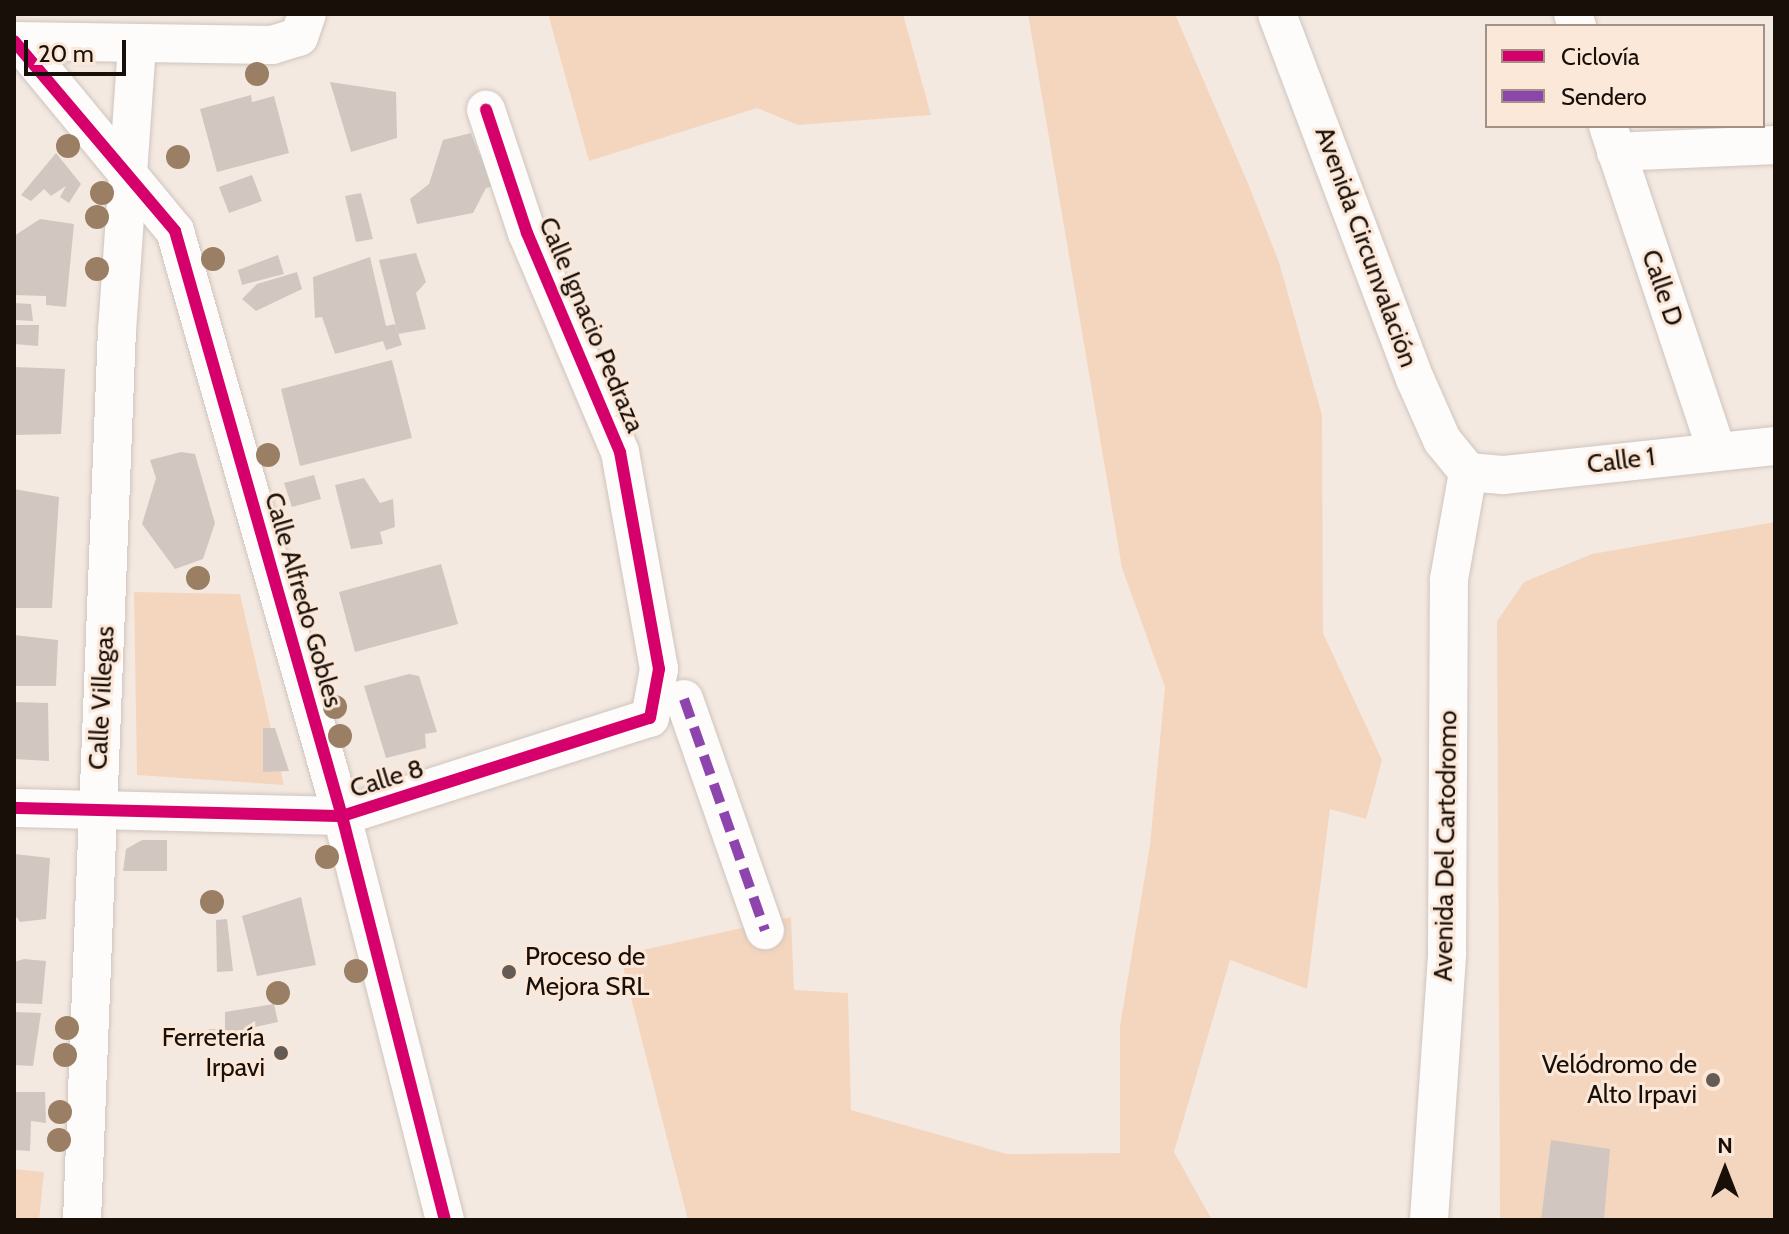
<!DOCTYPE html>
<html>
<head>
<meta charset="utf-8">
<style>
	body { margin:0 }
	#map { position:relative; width:1789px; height:1234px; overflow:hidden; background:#f4e9e1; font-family:Cabin,sans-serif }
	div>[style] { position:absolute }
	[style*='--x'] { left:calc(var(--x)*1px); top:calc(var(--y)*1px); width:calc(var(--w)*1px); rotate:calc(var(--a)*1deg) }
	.green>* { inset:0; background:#f4d6bf }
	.building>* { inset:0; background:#d1c7c0 }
	.roads { filter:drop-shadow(0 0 2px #cec5be) drop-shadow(0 0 2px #cec5be) }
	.minor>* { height:38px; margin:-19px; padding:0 19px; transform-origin:19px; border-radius:19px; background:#fdfcfa }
	.quiet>* { height:10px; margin-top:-5px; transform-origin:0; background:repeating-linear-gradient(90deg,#8e44ad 0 20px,transparent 0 30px) }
	.cycleway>* { height:12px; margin:-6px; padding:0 6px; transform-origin:6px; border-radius:6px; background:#d6006c }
	.trees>* { width:24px; height:24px; margin:-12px; border-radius:50%; background:#9b7f65 }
	.dots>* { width:22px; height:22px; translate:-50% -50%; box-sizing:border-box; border:4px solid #fce8d9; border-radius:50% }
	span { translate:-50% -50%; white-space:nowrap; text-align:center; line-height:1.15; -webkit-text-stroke:6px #fce8d9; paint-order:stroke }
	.street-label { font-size:26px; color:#180f09 }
	.poi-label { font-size:26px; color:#180f09 }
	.left { translate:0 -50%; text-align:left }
	.right { translate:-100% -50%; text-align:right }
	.frame { position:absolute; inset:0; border:16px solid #180f09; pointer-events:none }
	.legend { position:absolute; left:1485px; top:24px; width:280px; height:104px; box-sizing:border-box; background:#fce8d9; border:2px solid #a19186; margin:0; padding:10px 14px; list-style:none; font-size:24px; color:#180f09 }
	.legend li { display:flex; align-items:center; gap:16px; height:40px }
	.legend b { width:40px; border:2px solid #a19186 }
	.north { position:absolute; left:1685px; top:1130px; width:80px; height:80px; -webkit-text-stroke:6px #fce8d9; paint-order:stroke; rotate:0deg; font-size:22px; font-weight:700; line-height:32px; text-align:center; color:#180f09 }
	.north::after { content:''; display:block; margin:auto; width:28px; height:36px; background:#180f09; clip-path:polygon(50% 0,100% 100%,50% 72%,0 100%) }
	.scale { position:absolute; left:24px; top:40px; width:102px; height:36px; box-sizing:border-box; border:4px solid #180f09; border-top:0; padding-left:10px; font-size:24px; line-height:28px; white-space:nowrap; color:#180f09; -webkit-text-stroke:6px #fce8d9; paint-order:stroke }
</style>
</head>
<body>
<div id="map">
	<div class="green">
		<div style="clip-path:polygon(548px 14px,903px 14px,931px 115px,798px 125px,757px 108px,589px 161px)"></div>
		<div style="clip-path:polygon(1028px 14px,1175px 14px,1247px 181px,1279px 262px,1322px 415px,1323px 633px,1382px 760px,1366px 819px,1330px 809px,1307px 989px,1230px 960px,1174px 1152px,1212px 1220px,688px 1220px,620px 955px,791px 917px,794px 990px,848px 993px,851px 1110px,1007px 1154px,1120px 1153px,1120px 1026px,1150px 845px,1165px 687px,1122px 568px)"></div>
		<div style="clip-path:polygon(1775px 522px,1775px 1220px,1500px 1220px,1497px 621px,1524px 582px,1592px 554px)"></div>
		<div style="clip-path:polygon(134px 592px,240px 594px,284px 785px,137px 775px)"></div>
		<div style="clip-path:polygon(14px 1169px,44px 1172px,39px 1220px,14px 1220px)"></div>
	</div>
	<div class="building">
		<div style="clip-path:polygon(330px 82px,396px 92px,397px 138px,351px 152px)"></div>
		<div style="clip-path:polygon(251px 95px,252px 102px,274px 96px,289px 153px,217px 172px,200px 109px)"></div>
		<div style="clip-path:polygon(471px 133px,479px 154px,490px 152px,498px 185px,486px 188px,473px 213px,417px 224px,410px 199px,429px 184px,443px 140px)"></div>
		<div style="clip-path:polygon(56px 153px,81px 184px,69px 203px,60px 197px,66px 186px,51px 196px,44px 189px,31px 201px,21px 195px)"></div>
		<div style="clip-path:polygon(252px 175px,262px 201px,229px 213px,219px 187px)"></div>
		<div style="clip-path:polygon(361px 193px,373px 239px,356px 242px,345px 196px)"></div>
		<div style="clip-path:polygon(40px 219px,74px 224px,66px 307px,46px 305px,46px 296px,14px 295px,14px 236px)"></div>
		<div style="clip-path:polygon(416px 253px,426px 282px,416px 293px,426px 329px,398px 334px,379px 260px)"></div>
		<div style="clip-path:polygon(278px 255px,284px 274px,242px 285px,238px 270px)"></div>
		<div style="clip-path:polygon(370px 257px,386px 326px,395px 324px,402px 345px,386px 350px,383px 341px,335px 354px,322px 317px,315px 318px,313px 277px)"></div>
		<div style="clip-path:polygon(297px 272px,302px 289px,256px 311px,242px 299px,257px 284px)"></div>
		<div style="clip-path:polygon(14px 303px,31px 304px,33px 321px,14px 320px)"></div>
		<div style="clip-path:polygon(14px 325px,39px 325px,38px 346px,14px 344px)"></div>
		<div style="clip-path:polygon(392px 360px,412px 438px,300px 466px,281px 389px)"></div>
		<div style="clip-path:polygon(14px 367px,65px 369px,61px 434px,14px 435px)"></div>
		<div style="clip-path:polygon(181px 452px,195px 454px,215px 523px,203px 559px,175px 569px,142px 524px,156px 478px,150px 460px)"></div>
		<div style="clip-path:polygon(314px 475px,321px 499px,292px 507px,284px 483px)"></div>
		<div style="clip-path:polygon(364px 478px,380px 503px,393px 499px,395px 527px,380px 532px,383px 544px,351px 549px,335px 485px)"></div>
		<div style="clip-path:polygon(14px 489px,59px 497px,52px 608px,14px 608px)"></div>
		<div style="clip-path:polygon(441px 564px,458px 624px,355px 652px,339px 592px)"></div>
		<div style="clip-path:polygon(14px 635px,58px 640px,56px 686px,14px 686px)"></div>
		<div style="clip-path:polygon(409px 674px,419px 676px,437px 732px,425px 734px,426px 748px,386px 758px,364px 686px)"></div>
		<div style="clip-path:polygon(14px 702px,48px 703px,49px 761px,14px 759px)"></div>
		<div style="clip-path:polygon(263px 728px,275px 728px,289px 771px,263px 772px)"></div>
		<div style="clip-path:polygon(142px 840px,167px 840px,167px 871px,123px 871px,126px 849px)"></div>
		<div style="clip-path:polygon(14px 854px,50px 858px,46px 919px,20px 922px,14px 914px)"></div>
		<div style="clip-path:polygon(301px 897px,316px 965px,257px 976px,242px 916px)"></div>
		<div style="clip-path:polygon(227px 919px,233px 971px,217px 972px,216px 920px)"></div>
		<div style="clip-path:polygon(24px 959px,46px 961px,42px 1004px,14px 1003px,14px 962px)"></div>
		<div style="clip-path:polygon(274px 1004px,278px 1022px,241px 1030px,240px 1043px,209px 1041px,209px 1029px,225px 1030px,225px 1012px)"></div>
		<div style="clip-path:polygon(14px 1012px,41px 1013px,33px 1066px,14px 1065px)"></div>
		<div style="clip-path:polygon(14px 1092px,45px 1092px,46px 1123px,31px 1121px,30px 1151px,14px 1150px)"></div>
		<div style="clip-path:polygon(1551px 1140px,1610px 1149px,1604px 1220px,1541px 1220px)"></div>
	</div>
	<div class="roads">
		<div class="minor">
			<div style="--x:1277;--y:14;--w:390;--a:69.3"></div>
			<div style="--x:1415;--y:379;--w:67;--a:66.1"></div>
			<div style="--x:1442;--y:440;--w:41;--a:50.9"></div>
			<div style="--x:1573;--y:14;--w:13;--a:72"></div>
			<div style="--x:14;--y:41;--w:258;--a:0.9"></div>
			<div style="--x:272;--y:45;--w:28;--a:-17"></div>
			<div style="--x:299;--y:37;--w:24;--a:-71"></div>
			<div style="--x:19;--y:42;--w:245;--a:50.5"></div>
			<div style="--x:175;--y:231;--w:608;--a:74.07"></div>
			<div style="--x:342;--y:816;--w:417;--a:75.7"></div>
			<div style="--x:1608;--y:126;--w:341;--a:71.5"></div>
			<div style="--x:1616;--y:152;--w:159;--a:-2.5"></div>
			<div style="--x:1468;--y:472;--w:35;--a:5"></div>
			<div style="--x:1503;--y:475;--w:274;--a:-6.1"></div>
			<div style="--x:684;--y:699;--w:245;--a:70.7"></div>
			<div style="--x:14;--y:808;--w:328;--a:1.4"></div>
			<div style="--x:342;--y:816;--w:323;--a:-17.7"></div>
			<div style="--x:650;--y:718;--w:50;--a:-79.6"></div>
			<div style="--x:659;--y:669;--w:220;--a:-100.2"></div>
			<div style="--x:620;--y:452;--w:238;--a:-113"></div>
			<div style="--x:527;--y:233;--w:130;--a:-108.4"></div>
			<div style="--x:82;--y:1220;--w:890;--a:-87.75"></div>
			<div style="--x:117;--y:331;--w:284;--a:-86"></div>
			<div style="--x:1429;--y:1220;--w:268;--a:-86.1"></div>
			<div style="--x:1447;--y:953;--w:374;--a:-89.7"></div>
			<div style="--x:1449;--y:579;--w:109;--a:-79.9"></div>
		</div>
	</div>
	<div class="quiet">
		<div style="--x:684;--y:699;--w:245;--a:70.7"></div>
	</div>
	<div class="cycleway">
		<div style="--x:14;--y:41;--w:249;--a:49.7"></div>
		<div style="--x:175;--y:231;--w:608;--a:74.07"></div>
		<div style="--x:342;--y:816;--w:417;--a:75.7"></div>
		<div style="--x:14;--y:808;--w:328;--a:1.4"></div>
		<div style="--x:342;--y:816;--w:323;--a:-17.7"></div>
		<div style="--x:650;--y:718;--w:50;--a:-79.6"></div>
		<div style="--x:659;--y:669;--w:220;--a:-100.2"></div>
		<div style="--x:620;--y:452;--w:238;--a:-113"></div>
		<div style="--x:527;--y:233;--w:130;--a:-108.4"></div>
	</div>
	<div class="trees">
		<div style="left:257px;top:74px"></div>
		<div style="left:68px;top:146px"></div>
		<div style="left:178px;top:157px"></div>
		<div style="left:102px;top:193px"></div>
		<div style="left:97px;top:217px"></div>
		<div style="left:213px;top:259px"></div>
		<div style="left:97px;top:269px"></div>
		<div style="left:268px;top:455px"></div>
		<div style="left:198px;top:578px"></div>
		<div style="left:335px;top:707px"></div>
		<div style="left:340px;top:736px"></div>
		<div style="left:327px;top:857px"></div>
		<div style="left:212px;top:902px"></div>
		<div style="left:356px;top:971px"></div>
		<div style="left:278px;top:993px"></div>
		<div style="left:67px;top:1028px"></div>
		<div style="left:65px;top:1055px"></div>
		<div style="left:60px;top:1112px"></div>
		<div style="left:59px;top:1140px"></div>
	</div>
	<div class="dots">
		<div style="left:509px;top:972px;background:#655b55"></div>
		<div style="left:281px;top:1053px;background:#655b55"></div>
		<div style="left:1713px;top:1080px;background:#655b55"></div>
	</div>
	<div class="street-label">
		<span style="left:1366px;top:247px;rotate:70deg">Avenida Circunvalación</span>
		<span style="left:1662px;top:288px;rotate:71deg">Calle D</span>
		<span style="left:591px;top:325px;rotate:67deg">Calle Ignacio Pedraza</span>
		<span style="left:1621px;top:461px;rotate:-7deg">Calle 1</span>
		<span style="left:303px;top:600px;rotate:74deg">Calle Alfredo Gobles</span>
		<span style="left:102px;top:698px;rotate:-87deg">Calle Villegas</span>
		<span style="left:387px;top:779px;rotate:-17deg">Calle 8</span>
		<span style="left:1446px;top:846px;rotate:-89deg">Avenida Del Cartodromo</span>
	</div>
	<div class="poi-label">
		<span class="left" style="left:525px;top:972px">Proceso de<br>Mejora SRL</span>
		<span class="right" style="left:265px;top:1053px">Ferretería<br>Irpavi</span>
		<span class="right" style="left:1697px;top:1080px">Velódromo de<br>Alto Irpavi</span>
	</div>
	<div class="frame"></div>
	<ul class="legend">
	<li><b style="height:10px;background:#d6006c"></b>Ciclovía</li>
	<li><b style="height:10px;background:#8e44ad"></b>Sendero</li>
	</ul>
	<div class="north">N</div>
	<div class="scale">20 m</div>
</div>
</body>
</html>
